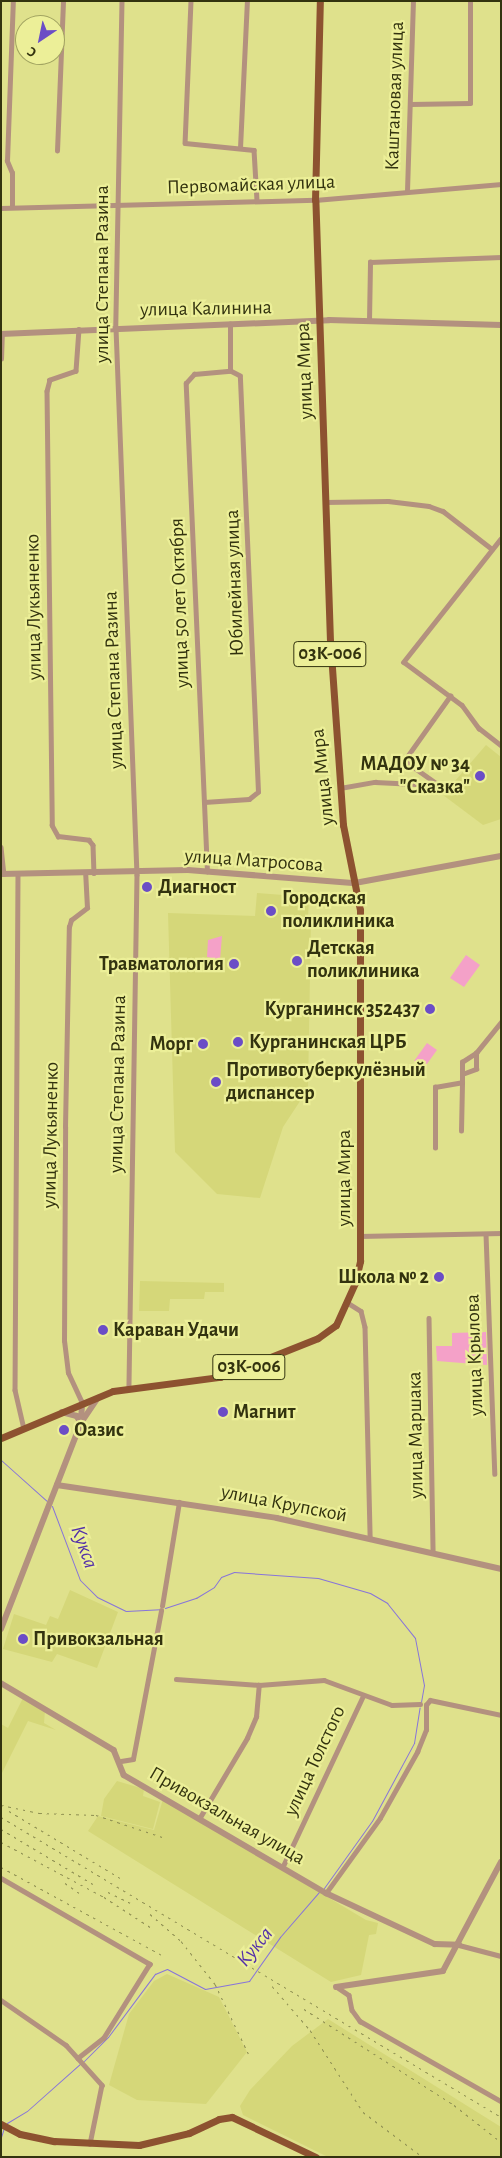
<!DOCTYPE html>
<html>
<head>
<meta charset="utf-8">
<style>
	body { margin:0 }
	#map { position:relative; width:502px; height:2158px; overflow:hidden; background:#dfe18c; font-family:"Alegreya Sans",sans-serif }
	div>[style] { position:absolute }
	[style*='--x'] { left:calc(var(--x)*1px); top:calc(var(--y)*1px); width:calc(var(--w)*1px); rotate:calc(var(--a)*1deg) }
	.built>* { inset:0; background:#d5d779 }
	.green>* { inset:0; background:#f4a1c8 }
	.stream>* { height:1px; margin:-0.5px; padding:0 0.5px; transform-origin:0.5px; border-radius:0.5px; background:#8774da }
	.minor>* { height:4.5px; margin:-2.25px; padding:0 2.25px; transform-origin:2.25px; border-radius:2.25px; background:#b3917f }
	.tertiary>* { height:5.5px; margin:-2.75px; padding:0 2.75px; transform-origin:2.75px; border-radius:2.75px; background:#b3917f }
	.primary>* { height:7px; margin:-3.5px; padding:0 3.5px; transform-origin:3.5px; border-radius:3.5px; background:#8d5230 }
	.rail>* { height:1px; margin-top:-0.5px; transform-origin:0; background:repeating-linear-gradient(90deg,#8d8e51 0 2.5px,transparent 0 7.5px) }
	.dots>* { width:14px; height:14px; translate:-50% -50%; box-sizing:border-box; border:2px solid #ecef98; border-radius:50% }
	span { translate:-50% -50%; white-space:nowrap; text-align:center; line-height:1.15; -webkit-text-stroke:4.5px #ecef98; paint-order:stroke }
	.shield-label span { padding:1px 4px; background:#ecef98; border:1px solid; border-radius:4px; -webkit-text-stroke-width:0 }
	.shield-label { font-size:19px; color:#33330f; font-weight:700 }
	.street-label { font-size:20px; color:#33330f }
	.poi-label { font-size:20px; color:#33330f; font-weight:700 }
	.right { translate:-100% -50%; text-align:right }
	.left { translate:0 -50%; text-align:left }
	.water-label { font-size:21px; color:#5431a9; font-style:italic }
	.frame { position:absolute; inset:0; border:2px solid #33330f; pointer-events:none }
	.north { position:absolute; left:15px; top:15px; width:50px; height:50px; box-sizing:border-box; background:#ecef98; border:1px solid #a2a461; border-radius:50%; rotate:214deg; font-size:14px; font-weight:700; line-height:20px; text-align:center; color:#33330f }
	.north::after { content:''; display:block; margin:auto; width:18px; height:22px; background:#6b4dc6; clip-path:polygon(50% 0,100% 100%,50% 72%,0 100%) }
</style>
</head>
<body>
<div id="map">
	<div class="built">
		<div style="clip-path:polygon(486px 745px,501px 757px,501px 819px,483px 825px,443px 795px)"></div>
		<div style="clip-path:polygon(257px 893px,309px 897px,308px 918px,311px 918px,308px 1089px,283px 1127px,260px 1198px,217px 1194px,175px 1152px,168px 913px,255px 916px)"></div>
		<div style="clip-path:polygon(140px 1281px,224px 1283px,224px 1292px,205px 1292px,204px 1299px,170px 1299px,169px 1311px,139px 1311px)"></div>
		<div style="clip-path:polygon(70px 1590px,118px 1612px,97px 1668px,57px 1654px,52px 1662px,3px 1649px,14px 1614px,46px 1625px,50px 1616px,58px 1619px)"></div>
		<div style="clip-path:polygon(23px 1698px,45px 1711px,44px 1723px,56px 1730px,28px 1721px,1px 1775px,1px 1724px,8px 1728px)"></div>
		<div style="clip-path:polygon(117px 1781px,144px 1789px,143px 1796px,160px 1802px,153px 1829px,101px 1816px,104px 1799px)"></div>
		<div style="clip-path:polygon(163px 1799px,366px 1920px,378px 1923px,376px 1934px,369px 1935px,361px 1975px,331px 1982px,88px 1831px,98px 1816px,154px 1830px)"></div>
		<div style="clip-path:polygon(167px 1974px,219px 1997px,247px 2052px,206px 2104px,137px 2100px,109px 2085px,129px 2014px,154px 1981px)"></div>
		<div style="clip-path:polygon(328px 2019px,501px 2127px,501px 2157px,328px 2157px,243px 2115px,240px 2106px,250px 2090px,292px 2046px)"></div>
	</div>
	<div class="green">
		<div style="clip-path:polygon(222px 936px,220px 960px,207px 957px,208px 940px)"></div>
		<div style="clip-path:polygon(466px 955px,480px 965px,464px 987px,450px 978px)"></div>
		<div style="clip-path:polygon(427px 1043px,437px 1050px,424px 1068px,414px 1061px)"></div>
		<div style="clip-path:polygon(486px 1332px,487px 1365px,437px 1361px,436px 1346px,452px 1346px,452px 1333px)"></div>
	</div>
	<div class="stream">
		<div style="--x:1;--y:1460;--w:64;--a:41.9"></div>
		<div style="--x:52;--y:1506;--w:79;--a:69.3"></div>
		<div style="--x:80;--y:1580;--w:24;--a:45"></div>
		<div style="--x:97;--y:1597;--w:32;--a:26"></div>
		<div style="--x:126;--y:1611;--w:34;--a:-3"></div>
		<div style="--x:165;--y:1608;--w:33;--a:-18"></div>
		<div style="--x:196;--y:1598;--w:21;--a:-31"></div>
		<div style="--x:214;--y:1587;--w:12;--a:-55"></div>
		<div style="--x:221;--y:1577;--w:14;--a:-21"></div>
		<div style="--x:234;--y:1572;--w:84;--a:4.1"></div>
		<div style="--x:318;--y:1578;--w:54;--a:16.1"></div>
		<div style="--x:370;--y:1593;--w:20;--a:30"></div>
		<div style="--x:387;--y:1603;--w:45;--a:51.3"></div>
		<div style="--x:415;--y:1638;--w:48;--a:79.2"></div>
		<div style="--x:424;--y:1685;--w:17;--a:100"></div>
		<div style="--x:324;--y:1888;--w:82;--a:-54.4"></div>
		<div style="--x:372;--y:1821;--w:89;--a:-61.7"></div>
		<div style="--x:414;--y:1743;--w:36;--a:-81"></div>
		<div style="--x:84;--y:2061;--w:34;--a:-45"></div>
		<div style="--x:108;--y:2037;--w:79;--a:-53.3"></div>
		<div style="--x:155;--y:1974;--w:13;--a:-23"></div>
		<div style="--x:167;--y:1969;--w:43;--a:27.8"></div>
		<div style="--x:205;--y:1989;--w:45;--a:-10.3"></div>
		<div style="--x:249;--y:1981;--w:54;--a:-54.8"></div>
		<div style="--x:280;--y:1937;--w:60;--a:-49.1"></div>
		<div style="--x:7;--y:2123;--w:23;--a:-31"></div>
		<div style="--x:27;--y:2111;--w:72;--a:-41.6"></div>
		<div style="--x:1;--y:2137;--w:9;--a:-72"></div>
		<div style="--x:1;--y:2156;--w:1;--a:90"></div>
	</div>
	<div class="minor">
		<div style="--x:122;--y:1;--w:327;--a:91.1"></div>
		<div style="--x:116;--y:328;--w:547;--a:87.8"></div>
		<div style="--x:137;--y:875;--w:512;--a:90.9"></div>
		<div style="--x:191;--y:1;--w:142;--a:92.4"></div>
		<div style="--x:185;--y:143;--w:69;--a:5.8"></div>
		<div style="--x:254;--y:150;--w:50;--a:86.6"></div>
		<div style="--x:411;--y:104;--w:59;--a:-1"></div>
		<div style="--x:470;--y:103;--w:102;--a:-90"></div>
		<div style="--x:240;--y:148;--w:147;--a:-87.3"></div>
		<div style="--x:57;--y:151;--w:150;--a:-87.7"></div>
		<div style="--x:407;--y:191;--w:190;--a:-88.2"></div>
		<div style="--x:12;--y:207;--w:34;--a:-90"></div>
		<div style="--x:12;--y:173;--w:13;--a:-113"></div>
		<div style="--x:7;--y:161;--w:160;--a:-87.9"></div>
		<div style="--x:1;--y:208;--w:314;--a:-1.5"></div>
		<div style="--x:315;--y:200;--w:187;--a:-4.9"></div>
		<div style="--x:369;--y:321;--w:59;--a:-89"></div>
		<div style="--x:370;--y:262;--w:131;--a:-2.2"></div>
		<div style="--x:79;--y:329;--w:42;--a:94.1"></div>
		<div style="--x:76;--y:371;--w:28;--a:161"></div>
		<div style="--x:50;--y:380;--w:11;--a:105"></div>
		<div style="--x:47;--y:391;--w:434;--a:89.3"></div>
		<div style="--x:52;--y:825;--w:13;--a:61"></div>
		<div style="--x:58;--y:836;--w:31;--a:7"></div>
		<div style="--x:89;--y:840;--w:6;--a:51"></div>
		<div style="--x:93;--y:845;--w:28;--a:88"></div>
		<div style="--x:1;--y:359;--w:25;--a:-88"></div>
		<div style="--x:325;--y:502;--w:63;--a:-0.9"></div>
		<div style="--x:388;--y:501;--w:41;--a:7"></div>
		<div style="--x:429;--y:506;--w:15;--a:20"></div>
		<div style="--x:443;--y:511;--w:62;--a:37.8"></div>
		<div style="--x:501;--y:539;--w:157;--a:128.3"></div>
		<div style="--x:404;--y:662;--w:72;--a:36.6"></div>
		<div style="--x:462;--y:705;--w:29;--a:54"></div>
		<div style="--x:479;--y:728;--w:28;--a:38"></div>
		<div style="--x:438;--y:785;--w:42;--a:-144.8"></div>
		<div style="--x:404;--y:761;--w:80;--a:-54.7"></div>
		<div style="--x:340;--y:788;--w:36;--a:-10"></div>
		<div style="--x:375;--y:782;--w:61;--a:2.8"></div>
		<div style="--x:204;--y:802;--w:45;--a:-3.8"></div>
		<div style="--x:249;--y:799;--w:11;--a:-38"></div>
		<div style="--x:258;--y:792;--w:416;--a:-92.5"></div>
		<div style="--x:240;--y:376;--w:11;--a:-153"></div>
		<div style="--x:230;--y:371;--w:47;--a:-90"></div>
		<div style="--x:1;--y:847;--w:27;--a:84"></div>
		<div style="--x:207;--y:872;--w:489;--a:-92.5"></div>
		<div style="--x:186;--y:383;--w:12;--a:-48"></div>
		<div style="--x:194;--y:374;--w:36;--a:-5"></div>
		<div style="--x:18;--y:874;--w:516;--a:90.33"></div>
		<div style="--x:15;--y:1390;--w:39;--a:77"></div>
		<div style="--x:465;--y:1073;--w:12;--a:-20"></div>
		<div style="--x:476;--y:1069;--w:16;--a:-90"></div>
		<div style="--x:461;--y:1131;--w:49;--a:-88.8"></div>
		<div style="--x:435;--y:1148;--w:61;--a:-90"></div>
		<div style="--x:435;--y:1087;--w:27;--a:-10"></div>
		<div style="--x:462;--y:1082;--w:20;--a:-90"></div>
		<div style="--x:462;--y:1062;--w:17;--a:-33"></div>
		<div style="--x:476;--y:1053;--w:40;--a:-51"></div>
		<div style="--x:486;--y:1234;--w:240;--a:87.9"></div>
		<div style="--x:360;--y:1236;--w:141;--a:-1.2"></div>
		<div style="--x:348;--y:1303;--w:15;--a:32"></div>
		<div style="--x:361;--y:1311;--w:16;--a:76"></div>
		<div style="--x:365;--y:1327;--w:211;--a:88.6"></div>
		<div style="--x:429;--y:1318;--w:234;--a:89"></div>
		<div style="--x:82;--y:1403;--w:33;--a:-115"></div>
		<div style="--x:68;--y:1373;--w:32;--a:-97"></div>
		<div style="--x:64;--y:1341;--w:214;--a:-89.7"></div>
		<div style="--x:65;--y:1127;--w:200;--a:-88.9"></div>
		<div style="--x:69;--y:927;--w:7;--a:-74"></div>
		<div style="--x:71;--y:920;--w:20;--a:-37"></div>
		<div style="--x:87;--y:908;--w:35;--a:-93"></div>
		<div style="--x:162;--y:1606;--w:105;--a:-80.7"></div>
		<div style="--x:176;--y:1679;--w:83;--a:4.1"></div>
		<div style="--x:259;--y:1685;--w:65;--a:-4.4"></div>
		<div style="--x:324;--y:1680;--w:72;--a:20.2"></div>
		<div style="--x:392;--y:1705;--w:28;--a:-2"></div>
		<div style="--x:121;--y:1761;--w:12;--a:-9"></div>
		<div style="--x:133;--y:1759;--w:151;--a:-79.3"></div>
		<div style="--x:199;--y:1819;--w:94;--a:-59.3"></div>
		<div style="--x:247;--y:1738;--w:23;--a:-67"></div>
		<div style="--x:256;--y:1717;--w:32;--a:-85"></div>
		<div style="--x:283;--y:1866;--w:188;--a:-64.8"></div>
		<div style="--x:1;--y:1878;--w:172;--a:30"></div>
		<div style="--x:150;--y:1964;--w:87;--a:121.9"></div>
		<div style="--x:104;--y:2038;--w:33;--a:142"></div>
		<div style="--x:326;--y:1893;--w:92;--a:-54.2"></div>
		<div style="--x:380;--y:1818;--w:76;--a:-60.7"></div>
		<div style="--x:417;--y:1752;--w:24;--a:-68"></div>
		<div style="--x:426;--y:1730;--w:25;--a:-90"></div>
		<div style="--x:426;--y:1705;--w:6;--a:-51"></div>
		<div style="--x:430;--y:1700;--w:73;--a:11.9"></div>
		<div style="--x:459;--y:1945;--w:43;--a:14.7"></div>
		<div style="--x:337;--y:1987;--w:14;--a:34"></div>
		<div style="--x:349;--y:1995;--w:15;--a:79"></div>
		<div style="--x:352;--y:2010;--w:14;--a:54"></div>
		<div style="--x:360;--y:2021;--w:162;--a:29.6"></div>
		<div style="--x:1;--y:2000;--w:79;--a:34.7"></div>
		<div style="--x:66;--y:2045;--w:54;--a:48"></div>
		<div style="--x:102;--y:2085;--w:60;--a:101.5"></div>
	</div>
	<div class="tertiary">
		<div style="--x:1;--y:334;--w:328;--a:-2.4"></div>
		<div style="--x:329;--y:320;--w:172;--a:1.7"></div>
		<div style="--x:1;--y:874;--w:187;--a:-1.2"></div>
		<div style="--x:188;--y:870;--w:168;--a:4.5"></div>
		<div style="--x:355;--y:883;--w:148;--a:-10.5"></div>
		<div style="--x:62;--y:1412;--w:16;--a:15"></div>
		<div style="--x:77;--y:1416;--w:8;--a:60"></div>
		<div style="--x:81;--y:1423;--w:29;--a:-56"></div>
		<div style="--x:57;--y:1485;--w:222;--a:8.5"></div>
		<div style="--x:277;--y:1518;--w:230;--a:12.8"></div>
		<div style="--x:1;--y:1629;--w:221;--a:-68.8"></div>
		<div style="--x:81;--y:1423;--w:20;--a:-87"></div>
		<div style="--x:1;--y:1683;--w:131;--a:30.7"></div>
		<div style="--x:114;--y:1750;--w:27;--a:68"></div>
		<div style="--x:124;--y:1775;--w:234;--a:30.3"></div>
		<div style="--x:326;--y:1893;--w:120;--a:25.1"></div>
		<div style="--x:435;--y:1944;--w:24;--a:2"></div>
		<div style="--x:336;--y:1987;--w:108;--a:-8.5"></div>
		<div style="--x:443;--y:1971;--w:123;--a:-62"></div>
	</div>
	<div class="primary">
		<div style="--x:1;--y:1438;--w:121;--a:-22.8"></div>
		<div style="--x:113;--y:1391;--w:108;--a:-7.5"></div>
		<div style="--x:220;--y:1377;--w:105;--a:-21.7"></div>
		<div style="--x:318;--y:1338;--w:22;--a:-36"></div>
		<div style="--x:336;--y:1325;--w:46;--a:-65.7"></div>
		<div style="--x:355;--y:1283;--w:23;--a:-77"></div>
		<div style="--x:360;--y:1261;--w:351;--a:-90"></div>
		<div style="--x:360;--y:910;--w:87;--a:-101.3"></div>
		<div style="--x:343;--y:825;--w:184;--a:-94"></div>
		<div style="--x:330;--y:641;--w:441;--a:-91.9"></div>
		<div style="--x:315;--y:200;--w:199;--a:-88.6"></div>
		<div style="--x:1;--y:2124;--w:21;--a:28"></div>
		<div style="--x:20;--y:2134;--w:35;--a:12"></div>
		<div style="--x:54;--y:2141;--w:85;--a:2.7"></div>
		<div style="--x:139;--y:2145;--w:51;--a:-13.5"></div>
		<div style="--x:189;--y:2133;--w:33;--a:-25"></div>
		<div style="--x:219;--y:2119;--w:13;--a:-9"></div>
		<div style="--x:232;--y:2117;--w:93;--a:25.5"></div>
	</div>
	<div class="rail">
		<div style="--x:1;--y:1805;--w:39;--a:12"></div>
		<div style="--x:39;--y:1813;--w:57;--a:2"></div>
		<div style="--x:96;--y:1815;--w:73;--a:18.4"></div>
		<div style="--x:9;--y:1811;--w:130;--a:31.1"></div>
		<div style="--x:1;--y:1817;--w:583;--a:30.96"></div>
		<div style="--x:1;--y:1829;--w:107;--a:30.9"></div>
		<div style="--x:1;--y:1842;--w:117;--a:28.1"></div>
		<div style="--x:104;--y:1897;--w:55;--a:33.1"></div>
		<div style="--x:1;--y:1867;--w:183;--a:28.7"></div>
		<div style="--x:65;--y:1883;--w:21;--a:35"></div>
		<div style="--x:108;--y:1892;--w:25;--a:26"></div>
		<div style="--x:150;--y:1914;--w:41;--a:41.1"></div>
		<div style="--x:181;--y:1941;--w:55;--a:51.7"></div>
		<div style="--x:215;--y:1984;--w:81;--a:64.4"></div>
		<div style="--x:272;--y:1986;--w:58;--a:49.2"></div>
		<div style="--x:310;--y:2030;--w:98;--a:57.1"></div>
		<div style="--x:363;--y:2112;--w:75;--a:36.9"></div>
		<div style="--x:304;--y:2009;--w:178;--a:32.6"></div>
		<div style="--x:454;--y:2105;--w:60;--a:38.2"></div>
	</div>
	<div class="dots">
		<div style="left:480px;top:776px;background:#6b4dc6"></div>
		<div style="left:147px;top:887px;background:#6b4dc6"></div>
		<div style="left:271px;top:911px;background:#6b4dc6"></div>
		<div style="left:297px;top:961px;background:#6b4dc6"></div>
		<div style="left:234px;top:964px;background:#6b4dc6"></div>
		<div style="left:430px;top:1009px;background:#6b4dc6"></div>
		<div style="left:238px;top:1042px;background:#6b4dc6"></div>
		<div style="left:203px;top:1044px;background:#6b4dc6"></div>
		<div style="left:216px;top:1082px;background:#6b4dc6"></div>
		<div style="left:439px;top:1277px;background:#6b4dc6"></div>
		<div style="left:103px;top:1330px;background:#6b4dc6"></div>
		<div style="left:223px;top:1412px;background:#6b4dc6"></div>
		<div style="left:64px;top:1430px;background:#6b4dc6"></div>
		<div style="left:23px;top:1639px;background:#6b4dc6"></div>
	</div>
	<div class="shield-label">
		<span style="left:330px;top:654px">03К-006</span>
		<span style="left:249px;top:1367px">03К-006</span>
	</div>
	<div class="street-label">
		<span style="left:395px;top:96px;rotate:-88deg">Каштановая улица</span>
		<span style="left:251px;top:185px;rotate:-2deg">Первомайская улица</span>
		<span style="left:102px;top:274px;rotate:-90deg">улица Степана Разина</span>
		<span style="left:206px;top:309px;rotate:-1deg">улица Калинина</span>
		<span style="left:305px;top:371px;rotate:-92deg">улица Мира</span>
		<span style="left:235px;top:583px;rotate:-92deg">Юбилейная улица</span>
		<span style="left:180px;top:603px;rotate:-92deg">улица 50 лет Октября</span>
		<span style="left:34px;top:607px;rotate:-91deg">улица Лукьяненко</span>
		<span style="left:114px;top:680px;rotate:-92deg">улица Степана Разина</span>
		<span style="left:323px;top:777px;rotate:-96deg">улица Мира</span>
		<span style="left:254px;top:861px;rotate:4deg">улица Матросова</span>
		<span style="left:118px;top:1084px;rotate:-89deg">улица Степана Разина</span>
		<span style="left:51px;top:1135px;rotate:-89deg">улица Лукьяненко</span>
		<span style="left:344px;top:1178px;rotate:-90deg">улица Мира</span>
		<span style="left:475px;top:1355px;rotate:-92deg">улица Крылова</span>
		<span style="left:416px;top:1435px;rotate:-91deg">улица Маршака</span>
		<span style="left:284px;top:1504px;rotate:11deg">улица Крупской</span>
		<span style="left:315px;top:1761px;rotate:-65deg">улица Толстого</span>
		<span style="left:227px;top:1816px;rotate:30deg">Привокзальная улица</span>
	</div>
	<div class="poi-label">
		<span class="right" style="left:470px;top:776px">МАДОУ № 34<br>"Сказка"</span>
		<span class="left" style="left:158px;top:887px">Диагност</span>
		<span class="left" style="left:282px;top:910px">Городская<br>поликлиника</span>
		<span class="left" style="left:307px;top:960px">Детская<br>поликлиника</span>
		<span class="right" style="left:224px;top:964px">Травматология</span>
		<span class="right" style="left:420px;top:1009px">Курганинск 352437</span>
		<span class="left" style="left:249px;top:1042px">Курганинская ЦРБ</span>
		<span class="right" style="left:193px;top:1044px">Морг</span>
		<span class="left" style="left:226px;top:1082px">Противотуберкулёзный<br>диспансер</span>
		<span class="right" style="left:429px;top:1277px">Школа № 2</span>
		<span class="left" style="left:113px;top:1330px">Караван Удачи</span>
		<span class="left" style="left:233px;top:1412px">Магнит</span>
		<span class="left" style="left:74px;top:1430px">Оазис</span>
		<span class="left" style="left:33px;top:1639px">Привокзальная</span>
	</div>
	<div class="water-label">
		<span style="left:84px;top:1547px;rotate:70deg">Кукса</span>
		<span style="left:255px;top:1947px;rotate:-51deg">Кукса</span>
	</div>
	<div class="frame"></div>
	<div class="north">С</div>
</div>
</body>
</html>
